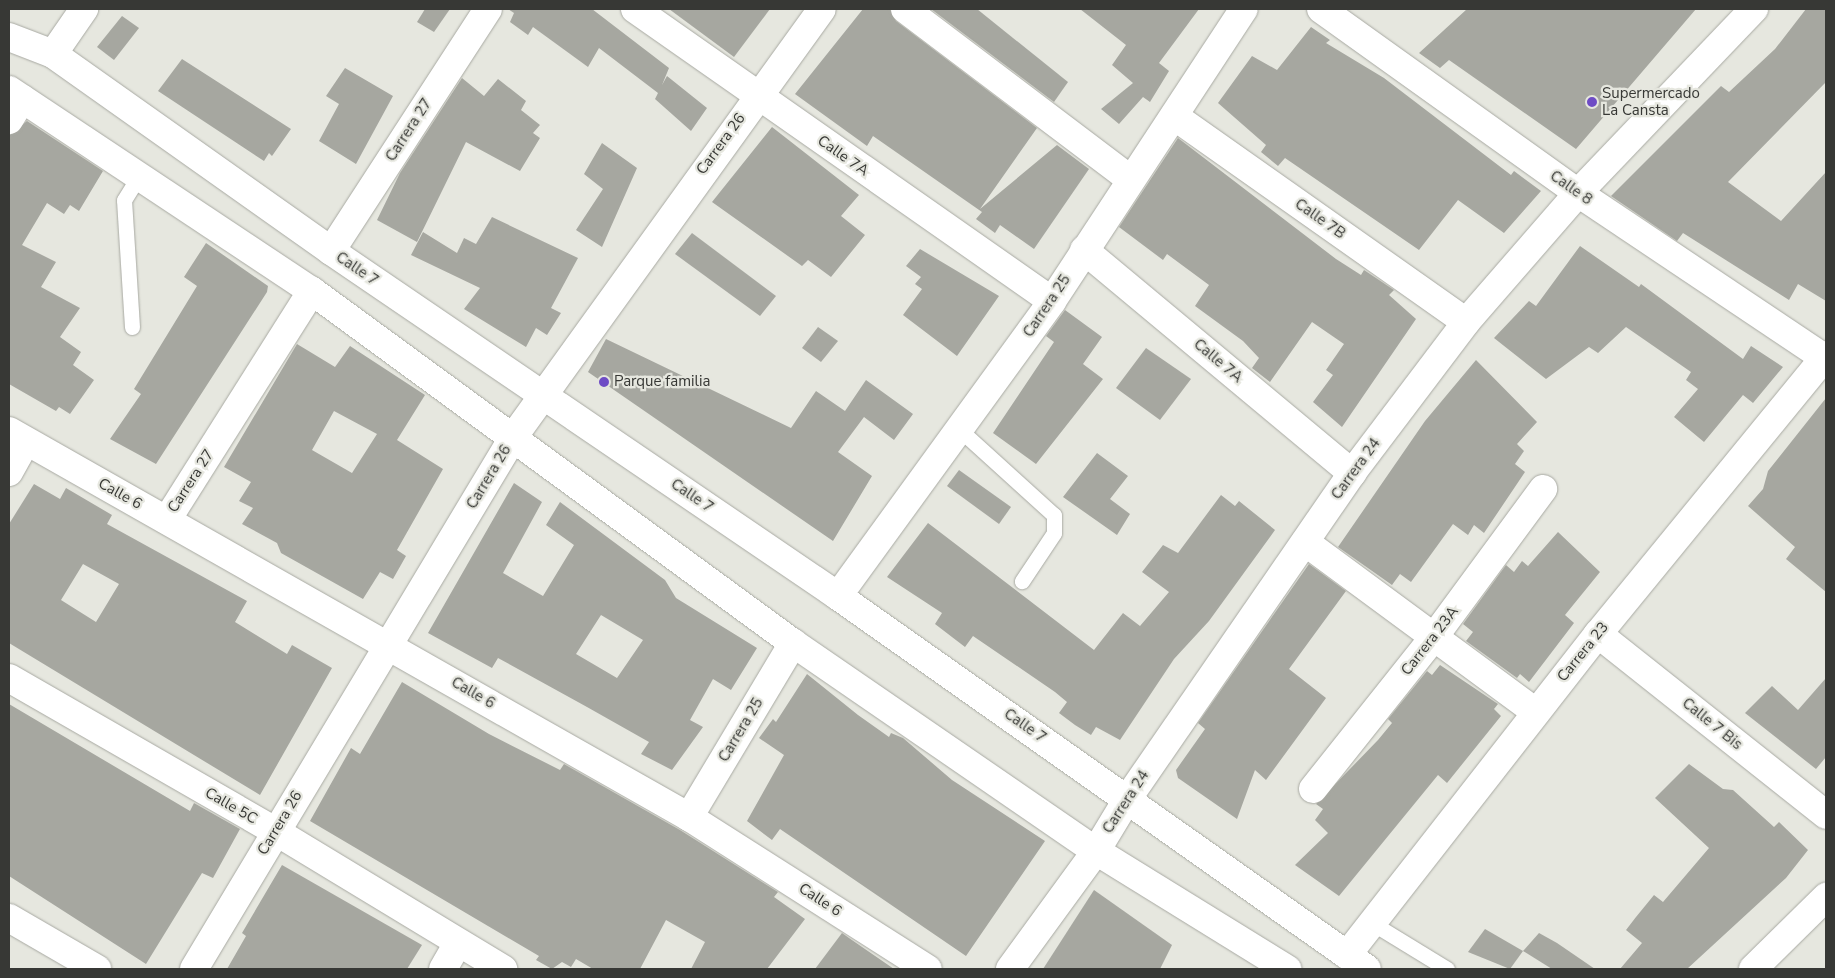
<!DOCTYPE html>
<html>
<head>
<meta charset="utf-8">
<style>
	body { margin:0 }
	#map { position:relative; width:1835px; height:978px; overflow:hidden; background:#e6e7df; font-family:"Nunito Sans",sans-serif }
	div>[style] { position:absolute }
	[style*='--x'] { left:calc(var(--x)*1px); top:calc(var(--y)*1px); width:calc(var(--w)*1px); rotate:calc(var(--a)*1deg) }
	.building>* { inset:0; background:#a6a7a0 }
	.roads { filter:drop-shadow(0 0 1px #a8a9a2) drop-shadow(0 0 1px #a8a9a2) }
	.lane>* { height:15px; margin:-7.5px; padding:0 7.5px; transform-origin:7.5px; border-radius:7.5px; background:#fff }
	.street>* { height:28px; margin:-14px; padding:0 14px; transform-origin:14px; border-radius:14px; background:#fff }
	.secondary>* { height:28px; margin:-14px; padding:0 14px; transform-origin:14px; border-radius:14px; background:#fff }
	.primary>* { height:28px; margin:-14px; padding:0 14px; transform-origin:14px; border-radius:14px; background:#fff }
	.dots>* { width:14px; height:14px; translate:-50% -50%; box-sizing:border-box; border:2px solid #e6e7df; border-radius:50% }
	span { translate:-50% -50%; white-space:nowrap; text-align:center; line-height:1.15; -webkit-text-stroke:4.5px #e6e7df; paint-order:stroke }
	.poi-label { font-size:15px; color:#373835 }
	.left { translate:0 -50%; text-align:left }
	.street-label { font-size:15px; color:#373835 }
	.frame { position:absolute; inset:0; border:10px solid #373835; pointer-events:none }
</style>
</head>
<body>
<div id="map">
	<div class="building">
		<div style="clip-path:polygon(425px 9px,450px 9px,434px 32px,417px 22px)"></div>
		<div style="clip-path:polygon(508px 9px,592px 9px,669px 68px,662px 85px,667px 76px,707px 108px,691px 131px,655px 99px,658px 93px,599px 48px,588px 67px,533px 27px,528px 35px,510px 22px,514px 13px)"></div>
		<div style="clip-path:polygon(669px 9px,770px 9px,734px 57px)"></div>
		<div style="clip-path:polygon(863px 9px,890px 9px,896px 21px,1037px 128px,980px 209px,1057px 145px,1089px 169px,1034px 249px,1000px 225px,995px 233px,976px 219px,982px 212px,873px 136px,867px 146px,795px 94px)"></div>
		<div style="clip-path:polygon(931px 9px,977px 9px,1068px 82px,1054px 102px)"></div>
		<div style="clip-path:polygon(1080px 9px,1199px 9px,1159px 63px,1169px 71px,1150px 102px,1143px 97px,1119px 124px,1101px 109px,1133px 83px,1112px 65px,1126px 45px)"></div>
		<div style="clip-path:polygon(1467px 9px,1696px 9px,1576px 149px,1449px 60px,1440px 68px,1419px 53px)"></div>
		<div style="clip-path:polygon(1806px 9px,1826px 9px,1826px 82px,1728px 182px,1781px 221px,1826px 172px,1826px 301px,1798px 284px,1789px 300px,1683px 233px,1677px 241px,1611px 196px,1721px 86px,1729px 92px,1775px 49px)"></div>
		<div style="clip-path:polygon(122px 16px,139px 28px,114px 60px,97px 47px)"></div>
		<div style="clip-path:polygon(1311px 27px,1330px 40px,1326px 43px,1384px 78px,1511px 175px,1514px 171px,1541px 191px,1504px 233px,1458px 200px,1419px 250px,1285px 158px,1278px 166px,1261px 152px,1266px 145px,1218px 103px,1252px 56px,1277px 70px)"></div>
		<div style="clip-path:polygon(182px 59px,291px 129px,272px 156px,269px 153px,264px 161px,158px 91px)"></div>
		<div style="clip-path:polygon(345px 68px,393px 96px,356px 164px,319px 141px,339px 104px,326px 96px)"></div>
		<div style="clip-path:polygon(462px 78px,484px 96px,498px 79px,526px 101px,521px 110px,540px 125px,533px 133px,540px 138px,520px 171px,466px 142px,417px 242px,377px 220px,400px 173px)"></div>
		<div style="clip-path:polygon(27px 121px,103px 171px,79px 211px,70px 205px,64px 214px,47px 203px,22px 245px,56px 262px,41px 287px,80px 308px,60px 337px,81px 352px,73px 365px,94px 380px,70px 414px,59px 407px,56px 411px,9px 384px,9px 136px)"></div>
		<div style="clip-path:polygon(772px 127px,859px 195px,841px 216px,865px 235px,831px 277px,808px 260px,802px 266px,712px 202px)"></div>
		<div style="clip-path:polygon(1178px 138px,1336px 259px,1361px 275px,1364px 270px,1394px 290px,1389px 295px,1416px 319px,1342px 427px,1313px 402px,1333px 375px,1326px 370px,1344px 344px,1312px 322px,1270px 382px,1252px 368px,1259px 358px,1243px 341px,1195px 306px,1209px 285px,1167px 254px,1163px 260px,1119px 227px)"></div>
		<div style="clip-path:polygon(602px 143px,637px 168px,602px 247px,576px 230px,603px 189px,584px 174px)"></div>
		<div style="clip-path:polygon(492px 217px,578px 258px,551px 308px,561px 313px,547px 335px,536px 328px,526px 347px,464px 309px,480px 288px,411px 255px,423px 232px,457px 253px,464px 238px,476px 244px)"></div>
		<div style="clip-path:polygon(692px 233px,776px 296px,760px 316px,675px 254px)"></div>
		<div style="clip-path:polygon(206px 243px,268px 286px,267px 292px,156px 464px,110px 439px,141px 394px,134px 389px,197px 286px,184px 277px)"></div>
		<div style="clip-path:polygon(1580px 246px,1639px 287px,1641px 284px,1743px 359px,1751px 346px,1783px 367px,1753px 403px,1743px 395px,1704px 442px,1674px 417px,1698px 389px,1686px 380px,1691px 372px,1626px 327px,1598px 353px,1589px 347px,1546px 379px,1494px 338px,1529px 301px,1536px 306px)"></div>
		<div style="clip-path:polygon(920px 249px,999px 296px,957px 356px,903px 315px,922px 289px,915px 284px,921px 277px,906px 266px)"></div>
		<div style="clip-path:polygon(1065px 310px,1102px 337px,1083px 364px,1103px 379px,1036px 464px,993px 433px,1054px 342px,1046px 336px)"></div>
		<div style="clip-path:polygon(818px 327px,838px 341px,821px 362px,802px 348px)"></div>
		<div style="clip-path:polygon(606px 339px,791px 428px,816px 391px,845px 411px,866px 380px,913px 414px,894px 440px,864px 417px,838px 452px,872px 476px,833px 541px,588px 372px)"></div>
		<div style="clip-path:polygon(evenodd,297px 344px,335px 367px,350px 346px,425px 395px,397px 440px,443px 469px,397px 550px,406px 556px,393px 579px,380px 572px,363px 599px,281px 553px,277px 543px,242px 524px,253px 508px,239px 501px,251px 482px,224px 467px,297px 344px,334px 411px,377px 434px,352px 473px,312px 450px,334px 411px)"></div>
		<div style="clip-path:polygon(1146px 348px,1191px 379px,1160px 420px,1116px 388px)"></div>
		<div style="clip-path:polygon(1476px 360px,1537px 422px,1517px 444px,1524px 451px,1515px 464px,1525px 472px,1484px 533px,1474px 525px,1468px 535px,1453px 524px,1411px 582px,1400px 574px,1392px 585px,1338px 547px,1425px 421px)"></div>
		<div style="clip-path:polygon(1826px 398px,1826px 592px,1786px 559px,1795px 547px,1748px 506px,1763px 489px,1768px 471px)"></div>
		<div style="clip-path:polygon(1097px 453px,1128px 476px,1110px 499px,1130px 514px,1117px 535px,1063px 497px)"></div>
		<div style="clip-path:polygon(959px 470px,1011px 507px,999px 524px,947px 486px)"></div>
		<div style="clip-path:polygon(evenodd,514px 483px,542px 502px,503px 573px,543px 596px,574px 545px,546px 525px,560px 502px,665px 580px,676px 598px,757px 648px,731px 690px,713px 679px,690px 720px,703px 727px,672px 770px,641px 754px,649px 742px,587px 707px,498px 658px,492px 668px,428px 633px,514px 483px,601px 615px,643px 640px,617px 678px,576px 654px,601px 615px)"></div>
		<div style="clip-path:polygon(evenodd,34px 484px,60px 499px,66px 488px,112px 515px,107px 524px,247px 601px,235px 622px,287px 654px,292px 645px,332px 668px,260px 795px,9px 643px,9px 524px,34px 484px,83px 564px,119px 584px,96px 622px,61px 600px,83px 564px)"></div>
		<div style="clip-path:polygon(1221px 495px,1235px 506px,1239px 501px,1275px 530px,1209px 621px,1174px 659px,1120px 740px,1096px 727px,1091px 735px,1075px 725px,1059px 713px,1067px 702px,1055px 692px,973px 636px,965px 647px,935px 624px,942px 613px,887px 577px,928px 523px,1094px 650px,1123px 613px,1140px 626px,1169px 592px,1142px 572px,1163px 545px,1178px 553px)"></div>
		<div style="clip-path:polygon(1558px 532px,1600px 572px,1565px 615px,1574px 623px,1529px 682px,1520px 674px,1517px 678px,1466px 641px,1473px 632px,1463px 624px,1506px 565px,1514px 572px,1522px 561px,1528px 566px)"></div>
		<div style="clip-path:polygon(1309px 564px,1346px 591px,1289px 669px,1326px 698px,1266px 780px,1255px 770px,1237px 819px,1178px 778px,1176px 770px,1205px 729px,1198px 723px)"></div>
		<div style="clip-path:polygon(1440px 665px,1498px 704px,1494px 709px,1501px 716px,1447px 783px,1438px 775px,1339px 896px,1295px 865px,1328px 833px,1315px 820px,1323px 809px,1316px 804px,1378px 740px,1392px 723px,1388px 719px,1427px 671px,1432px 675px)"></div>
		<div style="clip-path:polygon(807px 674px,858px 715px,889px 737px,891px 733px,903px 738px,952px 780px,1045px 841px,966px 956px,780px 829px,772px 840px,747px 821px,784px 755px,759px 738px,773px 719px,776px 722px)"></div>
		<div style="clip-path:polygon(1826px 678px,1826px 757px,1816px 769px,1745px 713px,1772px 686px,1798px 710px)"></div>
		<div style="clip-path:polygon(402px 682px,489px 734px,560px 770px,564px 764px,680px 830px,778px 892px,774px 897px,805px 919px,767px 969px,691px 969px,705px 942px,666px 920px,640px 969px,593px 969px,576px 959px,571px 967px,562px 962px,552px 969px,536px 960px,539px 956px,310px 821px,351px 748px,360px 754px)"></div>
		<div style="clip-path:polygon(9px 704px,190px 811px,194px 803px,240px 829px,213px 878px,202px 873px,146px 964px,9px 876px)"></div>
		<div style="clip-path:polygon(1689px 764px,1723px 789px,1733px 790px,1774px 827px,1779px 822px,1808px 850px,1786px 878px,1687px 969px,1620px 969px,1642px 943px,1626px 930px,1636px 917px,1654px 895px,1663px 902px,1709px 848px,1655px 798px)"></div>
		<div style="clip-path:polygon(282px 865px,422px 945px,407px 969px,227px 969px,246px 936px,242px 933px)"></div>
		<div style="clip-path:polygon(1094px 890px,1172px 945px,1160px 969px,1043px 969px)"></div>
		<div style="clip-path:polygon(1485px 929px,1523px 951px,1510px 969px,1468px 952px)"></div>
		<div style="clip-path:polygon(842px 933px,849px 938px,894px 969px,815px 969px)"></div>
		<div style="clip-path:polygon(1539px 933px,1557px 943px,1595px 969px,1552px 969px,1523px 951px)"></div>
	</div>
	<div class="roads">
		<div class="lane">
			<div style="--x:132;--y:327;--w:127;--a:-93.6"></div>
			<div style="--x:124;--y:200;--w:25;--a:-58"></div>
			<div style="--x:959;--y:429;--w:128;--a:42.2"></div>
			<div style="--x:1054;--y:515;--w:18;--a:90"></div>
			<div style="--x:1054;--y:533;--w:58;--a:123.7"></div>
			<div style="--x:1372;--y:923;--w:88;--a:31.5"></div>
		</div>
		<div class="street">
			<div style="--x:635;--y:9;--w:509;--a:35"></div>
			<div style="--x:905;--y:9;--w:283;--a:37.1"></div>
			<div style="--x:1321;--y:9;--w:316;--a:35.6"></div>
			<div style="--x:1578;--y:193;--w:298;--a:33.8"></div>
			<div style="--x:53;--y:54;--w:55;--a:-55.4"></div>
			<div style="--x:1174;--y:116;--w:357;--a:35.2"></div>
			<div style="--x:9;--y:120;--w:25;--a:-58"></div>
			<div style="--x:1084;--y:250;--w:349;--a:39.8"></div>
			<div style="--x:331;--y:251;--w:288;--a:-57"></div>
			<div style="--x:9;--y:431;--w:782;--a:29.58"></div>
			<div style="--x:689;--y:817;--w:283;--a:32.5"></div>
			<div style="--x:9;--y:472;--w:35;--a:-61"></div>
			<div style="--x:167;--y:520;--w:271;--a:-57.7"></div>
			<div style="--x:1305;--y:542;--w:287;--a:36.4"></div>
			<div style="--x:838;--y:596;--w:364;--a:-54"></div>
			<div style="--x:1052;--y:301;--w:349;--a:-56.7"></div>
			<div style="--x:1598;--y:634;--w:291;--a:38.4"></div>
			<div style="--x:9;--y:678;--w:307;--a:29.9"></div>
			<div style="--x:275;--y:831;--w:267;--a:31.2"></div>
			<div style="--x:1313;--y:789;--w:194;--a:-51.5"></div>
			<div style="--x:1434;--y:637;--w:184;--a:-53.6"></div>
			<div style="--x:689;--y:817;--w:203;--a:-59.1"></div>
			<div style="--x:9;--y:918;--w:102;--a:30.1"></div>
			<div style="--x:1347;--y:955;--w:407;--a:-52"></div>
			<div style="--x:1598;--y:634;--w:360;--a:-50.7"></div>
			<div style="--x:194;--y:969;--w:622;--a:-59.02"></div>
			<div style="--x:443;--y:969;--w:30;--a:-60"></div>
			<div style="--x:1010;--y:969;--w:146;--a:-53.9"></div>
			<div style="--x:1096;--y:851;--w:62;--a:-58.9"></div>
			<div style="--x:1128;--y:798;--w:395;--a:-55.4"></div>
			<div style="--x:1352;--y:473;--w:189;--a:-52.9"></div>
			<div style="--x:1466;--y:322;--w:171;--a:-49"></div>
			<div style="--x:1578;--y:193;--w:255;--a:-46.3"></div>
			<div style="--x:1753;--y:969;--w:103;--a:-44.6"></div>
		</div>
		<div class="secondary">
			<div style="--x:514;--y:436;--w:526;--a:-54.2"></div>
		</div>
		<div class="primary">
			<div style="--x:9;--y:37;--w:47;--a:21.1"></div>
			<div style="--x:53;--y:54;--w:341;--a:35.3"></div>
			<div style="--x:331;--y:251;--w:613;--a:34.23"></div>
			<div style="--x:838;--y:596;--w:647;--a:35.19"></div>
			<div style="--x:9;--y:90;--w:364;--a:33.6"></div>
			<div style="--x:312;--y:291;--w:596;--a:36.2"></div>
			<div style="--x:793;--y:643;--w:368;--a:34.5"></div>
			<div style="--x:1096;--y:851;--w:225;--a:31.7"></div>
		</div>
	</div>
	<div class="dots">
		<div style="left:1592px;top:102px;background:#6e4cc5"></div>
		<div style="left:604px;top:382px;background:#6e4cc5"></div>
	</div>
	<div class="poi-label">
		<span class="left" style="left:1602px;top:102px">Supermercado<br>La Cansta</span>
		<span class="left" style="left:614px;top:382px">Parque familia</span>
	</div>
	<div class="street-label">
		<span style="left:409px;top:130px;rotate:-57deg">Carrera 27</span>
		<span style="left:721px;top:144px;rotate:-54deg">Carrera 26</span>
		<span style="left:843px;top:156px;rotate:35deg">Calle 7A</span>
		<span style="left:1571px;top:188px;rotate:35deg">Calle 8</span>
		<span style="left:1320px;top:219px;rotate:35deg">Calle 7B</span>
		<span style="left:357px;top:269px;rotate:34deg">Calle 7</span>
		<span style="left:1047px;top:306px;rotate:-56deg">Carrera 25</span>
		<span style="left:1218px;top:361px;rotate:40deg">Calle 7A</span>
		<span style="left:1356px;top:469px;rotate:-54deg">Carrera 24</span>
		<span style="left:489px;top:477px;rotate:-59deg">Carrera 26</span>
		<span style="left:191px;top:481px;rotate:-57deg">Carrera 27</span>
		<span style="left:120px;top:494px;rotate:29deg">Calle 6</span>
		<span style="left:692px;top:496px;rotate:34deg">Calle 7</span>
		<span style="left:1430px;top:641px;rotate:-52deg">Carrera 23A</span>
		<span style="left:1583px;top:652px;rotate:-51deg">Carrera 23</span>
		<span style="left:473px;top:693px;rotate:30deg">Calle 6</span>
		<span style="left:1712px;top:724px;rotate:39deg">Calle 7 Bis</span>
		<span style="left:1025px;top:726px;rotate:35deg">Calle 7</span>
		<span style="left:741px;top:730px;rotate:-59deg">Carrera 25</span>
		<span style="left:1126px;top:802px;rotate:-57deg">Carrera 24</span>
		<span style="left:231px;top:806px;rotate:30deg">Calle 5C</span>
		<span style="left:280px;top:823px;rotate:-59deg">Carrera 26</span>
		<span style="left:820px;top:900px;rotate:33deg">Calle 6</span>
	</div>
	<div class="frame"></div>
</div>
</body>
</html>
